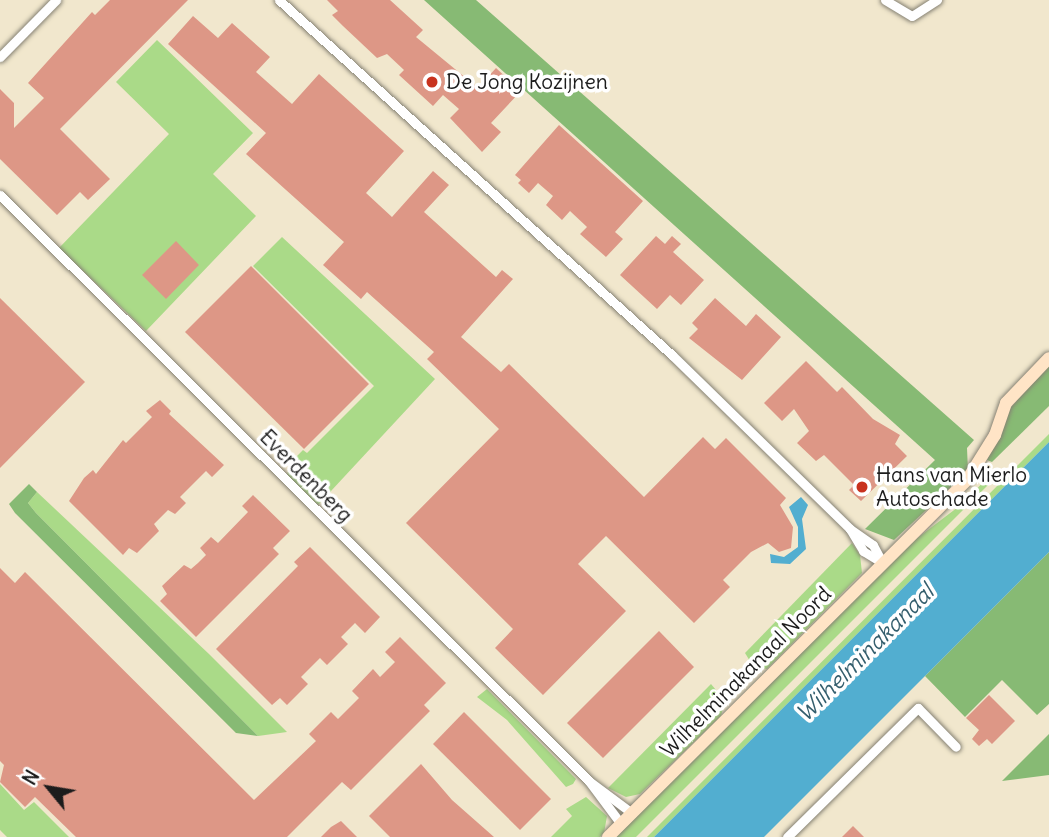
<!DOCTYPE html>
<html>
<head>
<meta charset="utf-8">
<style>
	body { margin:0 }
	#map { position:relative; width:1049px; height:837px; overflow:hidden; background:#f1e7cd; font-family:Delius,sans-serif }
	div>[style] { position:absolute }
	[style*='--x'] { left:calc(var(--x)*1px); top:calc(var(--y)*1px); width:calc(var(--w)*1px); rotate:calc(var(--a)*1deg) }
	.green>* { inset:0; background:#aada88 }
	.forest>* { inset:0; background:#87ba74 }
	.water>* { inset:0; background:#52aed0 }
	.building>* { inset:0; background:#dd9786 }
	.roads { filter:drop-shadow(0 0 2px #868274) drop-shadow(0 0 2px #868274) }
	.street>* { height:9px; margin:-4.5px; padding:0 4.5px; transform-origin:4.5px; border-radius:4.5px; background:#fff }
	.secondary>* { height:12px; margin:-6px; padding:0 6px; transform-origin:6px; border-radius:6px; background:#ffe4c6 }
	.dots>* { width:19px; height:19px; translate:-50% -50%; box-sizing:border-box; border:4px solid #fff; border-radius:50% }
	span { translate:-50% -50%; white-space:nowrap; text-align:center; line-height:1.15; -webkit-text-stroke:7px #fff; paint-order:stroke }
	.poi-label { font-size:21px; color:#1c1c1c }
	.left { translate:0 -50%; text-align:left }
	.street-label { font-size:21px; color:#1c1c1c }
	.water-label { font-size:23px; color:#345e6d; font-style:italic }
	.north { position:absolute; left:14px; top:753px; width:70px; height:70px; -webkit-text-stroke:5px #fff; paint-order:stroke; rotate:300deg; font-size:19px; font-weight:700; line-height:28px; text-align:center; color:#1c1c1c }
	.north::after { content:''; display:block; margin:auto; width:24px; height:32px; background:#1c1c1c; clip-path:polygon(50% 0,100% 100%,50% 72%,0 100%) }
</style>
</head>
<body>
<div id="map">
	<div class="green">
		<div style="clip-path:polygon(157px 40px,253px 133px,213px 174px,256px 216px,146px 331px,59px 248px,169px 134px,116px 82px)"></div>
		<div style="clip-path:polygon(282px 237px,435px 379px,318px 505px,287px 475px,291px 462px,303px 450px,307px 453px,374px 386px,253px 266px)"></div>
		<div style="clip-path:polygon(1049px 434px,1049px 442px,654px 837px,647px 837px)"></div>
		<div style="clip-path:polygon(995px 470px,998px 475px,636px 837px,616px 837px,903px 549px,962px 504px)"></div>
		<div style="clip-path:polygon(37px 492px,209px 654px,287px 732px,258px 736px,36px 513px,28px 503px)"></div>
		<div style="clip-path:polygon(852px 543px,860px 555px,862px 573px,767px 669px,753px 666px,745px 653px)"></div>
		<div style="clip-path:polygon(711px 684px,725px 701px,721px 716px,640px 794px,626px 797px,608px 788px)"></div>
		<div style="clip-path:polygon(487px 689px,576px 779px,573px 784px,566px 787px,507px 720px,477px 697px)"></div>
		<div style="clip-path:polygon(0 784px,24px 810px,34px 802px,69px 837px,7px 837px,0 830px)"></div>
		<div style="clip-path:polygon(586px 797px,607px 816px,604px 833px,600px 837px,551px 837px,572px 816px,566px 809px)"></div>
	</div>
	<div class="forest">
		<div style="clip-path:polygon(424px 0,476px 0,974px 440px,967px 448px,968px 471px,894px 540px,865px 529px,935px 460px)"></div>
		<div style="clip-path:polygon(1049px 366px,1049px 406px,992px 462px,987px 460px,1011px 407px)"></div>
		<div style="clip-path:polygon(29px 484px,37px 492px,28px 503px,36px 513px,258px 736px,236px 733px,15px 513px,9px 504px)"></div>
		<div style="clip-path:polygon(1049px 552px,1049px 704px,1037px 715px,1002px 680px,965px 717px,925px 676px)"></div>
		<div style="clip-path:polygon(1049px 734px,1049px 775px,1002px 781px)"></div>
	</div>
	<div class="water">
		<div style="clip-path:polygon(1049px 442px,1049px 552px,764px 837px,654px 837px)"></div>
		<div style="clip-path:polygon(801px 497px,808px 505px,802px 519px,806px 549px,790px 564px,771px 563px,770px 554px,784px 557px,798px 547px,798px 527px,789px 507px)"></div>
	</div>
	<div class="building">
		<div style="clip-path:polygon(110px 0,188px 0,60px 129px,110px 179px,88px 200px,80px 192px,57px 215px,0 159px,0 89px,14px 103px,14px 128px,44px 98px,28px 83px,92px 12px,95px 15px)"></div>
		<div style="clip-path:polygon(327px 0,390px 0,423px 30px,416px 37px,478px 88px,496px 68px,521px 91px,491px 123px,501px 132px,482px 152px,450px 118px,459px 109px,443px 95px,433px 106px,399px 75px,404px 70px,387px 54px,377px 58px,343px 26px,332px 15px,338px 11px)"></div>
		<div style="clip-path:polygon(193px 16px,218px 38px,232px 23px,270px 57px,256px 72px,292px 104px,319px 74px,404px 151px,366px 193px,392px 217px,433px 171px,449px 185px,424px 212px,496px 277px,502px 270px,513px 279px,461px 337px,501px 372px,509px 364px,644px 497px,703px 437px,715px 449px,726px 438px,786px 498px,780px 505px,793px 527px,791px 548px,779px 552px,768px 543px,751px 552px,723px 580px,730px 587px,694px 623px,606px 536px,578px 564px,626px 611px,543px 695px,495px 648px,513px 629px,406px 523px,499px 429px,427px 359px,434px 352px,367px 292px,361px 299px,323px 265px,344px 242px,246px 154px,266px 133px,168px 44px)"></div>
		<div style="clip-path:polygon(559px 125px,643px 201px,615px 232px,623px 239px,606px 257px,580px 234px,587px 227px,570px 211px,562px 220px,546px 205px,553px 196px,538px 183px,529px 193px,518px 183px,521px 180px,515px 175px)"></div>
		<div style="clip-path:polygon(656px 236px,665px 244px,672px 236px,681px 244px,673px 252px,704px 280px,681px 305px,670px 295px,657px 309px,620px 275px)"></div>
		<div style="clip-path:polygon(176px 241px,199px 265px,166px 299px,142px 275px)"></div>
		<div style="clip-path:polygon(251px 266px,369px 384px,304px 449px,185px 332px)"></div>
		<div style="clip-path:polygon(0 298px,85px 382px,0 468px)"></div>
		<div style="clip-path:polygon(715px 298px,746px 326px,756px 314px,781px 337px,742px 380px,689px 338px,698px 329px,692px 323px)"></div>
		<div style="clip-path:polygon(806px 361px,837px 392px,842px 387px,873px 419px,900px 435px,895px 444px,907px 456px,861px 501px,849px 490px,854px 485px,824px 455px,816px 461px,797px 443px,809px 431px,794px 409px,782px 421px,764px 403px)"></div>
		<div style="clip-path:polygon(160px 400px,171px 411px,169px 414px,224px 465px,212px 477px,206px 471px,180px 497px,186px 503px,175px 514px,168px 510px,154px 524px,159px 531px,137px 553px,129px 548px,123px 555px,69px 501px,84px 478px,93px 470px,96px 474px,123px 440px,126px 443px,152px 417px,146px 411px)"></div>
		<div style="clip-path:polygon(253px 495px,290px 531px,273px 548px,279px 554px,196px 637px,160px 601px,167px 594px,162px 586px,184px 565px,191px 569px,198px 563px,206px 555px,200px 548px,211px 537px,218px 543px,248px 512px,242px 506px)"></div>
		<div style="clip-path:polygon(310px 547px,380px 617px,365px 633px,355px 623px,341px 637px,348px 644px,327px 665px,320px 658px,301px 677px,308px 684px,287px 705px,280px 698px,272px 705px,216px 649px,298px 566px,294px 562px)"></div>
		<div style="clip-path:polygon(0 568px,15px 583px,25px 572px,254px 800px,316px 741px,309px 734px,331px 712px,338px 719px,359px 698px,352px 691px,373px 669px,380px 677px,395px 662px,385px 652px,400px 637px,446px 683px,424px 705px,430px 711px,351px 790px,342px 782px,287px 837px,76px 837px,35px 797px,25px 807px,0 782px,4px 765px,0 761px)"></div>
		<div style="clip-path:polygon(659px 631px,694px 667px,603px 758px,567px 723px)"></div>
		<div style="clip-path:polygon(989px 695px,1015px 721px,992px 744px,987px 739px,979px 746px,972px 739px,979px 730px,966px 718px)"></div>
		<div style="clip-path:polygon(464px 712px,551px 799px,520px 830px,433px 744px)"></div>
		<div style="clip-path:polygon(421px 764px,452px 800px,494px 837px,390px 837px,369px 816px)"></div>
		<div style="clip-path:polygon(341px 821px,357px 837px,321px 837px,331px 827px)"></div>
		<div style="clip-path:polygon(853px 826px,864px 837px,842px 837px)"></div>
	</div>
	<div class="roads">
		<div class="street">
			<div style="--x:279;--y:0;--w:530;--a:42.09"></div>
			<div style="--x:672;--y:355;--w:249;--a:44.3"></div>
			<div style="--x:850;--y:529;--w:28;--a:35"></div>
			<div style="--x:873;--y:545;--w:19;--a:62"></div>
			<div style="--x:885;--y:0;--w:31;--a:31"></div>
			<div style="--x:912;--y:16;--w:30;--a:-33"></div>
			<div style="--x:0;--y:57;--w:80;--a:-45.5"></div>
			<div style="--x:0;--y:195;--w:831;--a:44.85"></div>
			<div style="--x:850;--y:529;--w:26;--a:59"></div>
			<div style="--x:863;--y:551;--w:21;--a:31"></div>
			<div style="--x:621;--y:824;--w:54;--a:-126.7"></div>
			<div style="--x:589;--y:781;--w:54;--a:36.7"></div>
			<div style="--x:787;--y:837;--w:184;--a:-44.6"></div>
			<div style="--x:918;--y:708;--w:54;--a:45.7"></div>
		</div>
		<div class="secondary">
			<div style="--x:608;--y:837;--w:506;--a:-44.84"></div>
			<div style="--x:967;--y:480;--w:53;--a:-58.1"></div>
			<div style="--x:995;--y:435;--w:34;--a:-71"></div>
			<div style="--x:1006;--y:403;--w:62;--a:-46.3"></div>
		</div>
	</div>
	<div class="dots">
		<div style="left:432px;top:82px;background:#c8321e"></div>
		<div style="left:862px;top:487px;background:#c8321e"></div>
	</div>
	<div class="poi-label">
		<span class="left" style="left:446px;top:82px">De Jong Kozijnen</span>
		<span class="left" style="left:876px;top:487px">Hans van Mierlo<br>Autoschade</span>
	</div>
	<div class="street-label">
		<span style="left:306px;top:476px;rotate:45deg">Everdenberg</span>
		<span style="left:746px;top:672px;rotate:-45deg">Wilhelminakanaal Noord</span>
	</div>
	<div class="water-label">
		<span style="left:865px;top:653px;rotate:-45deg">Wilhelminakanaal</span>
	</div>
	<div class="north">N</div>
</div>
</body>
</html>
